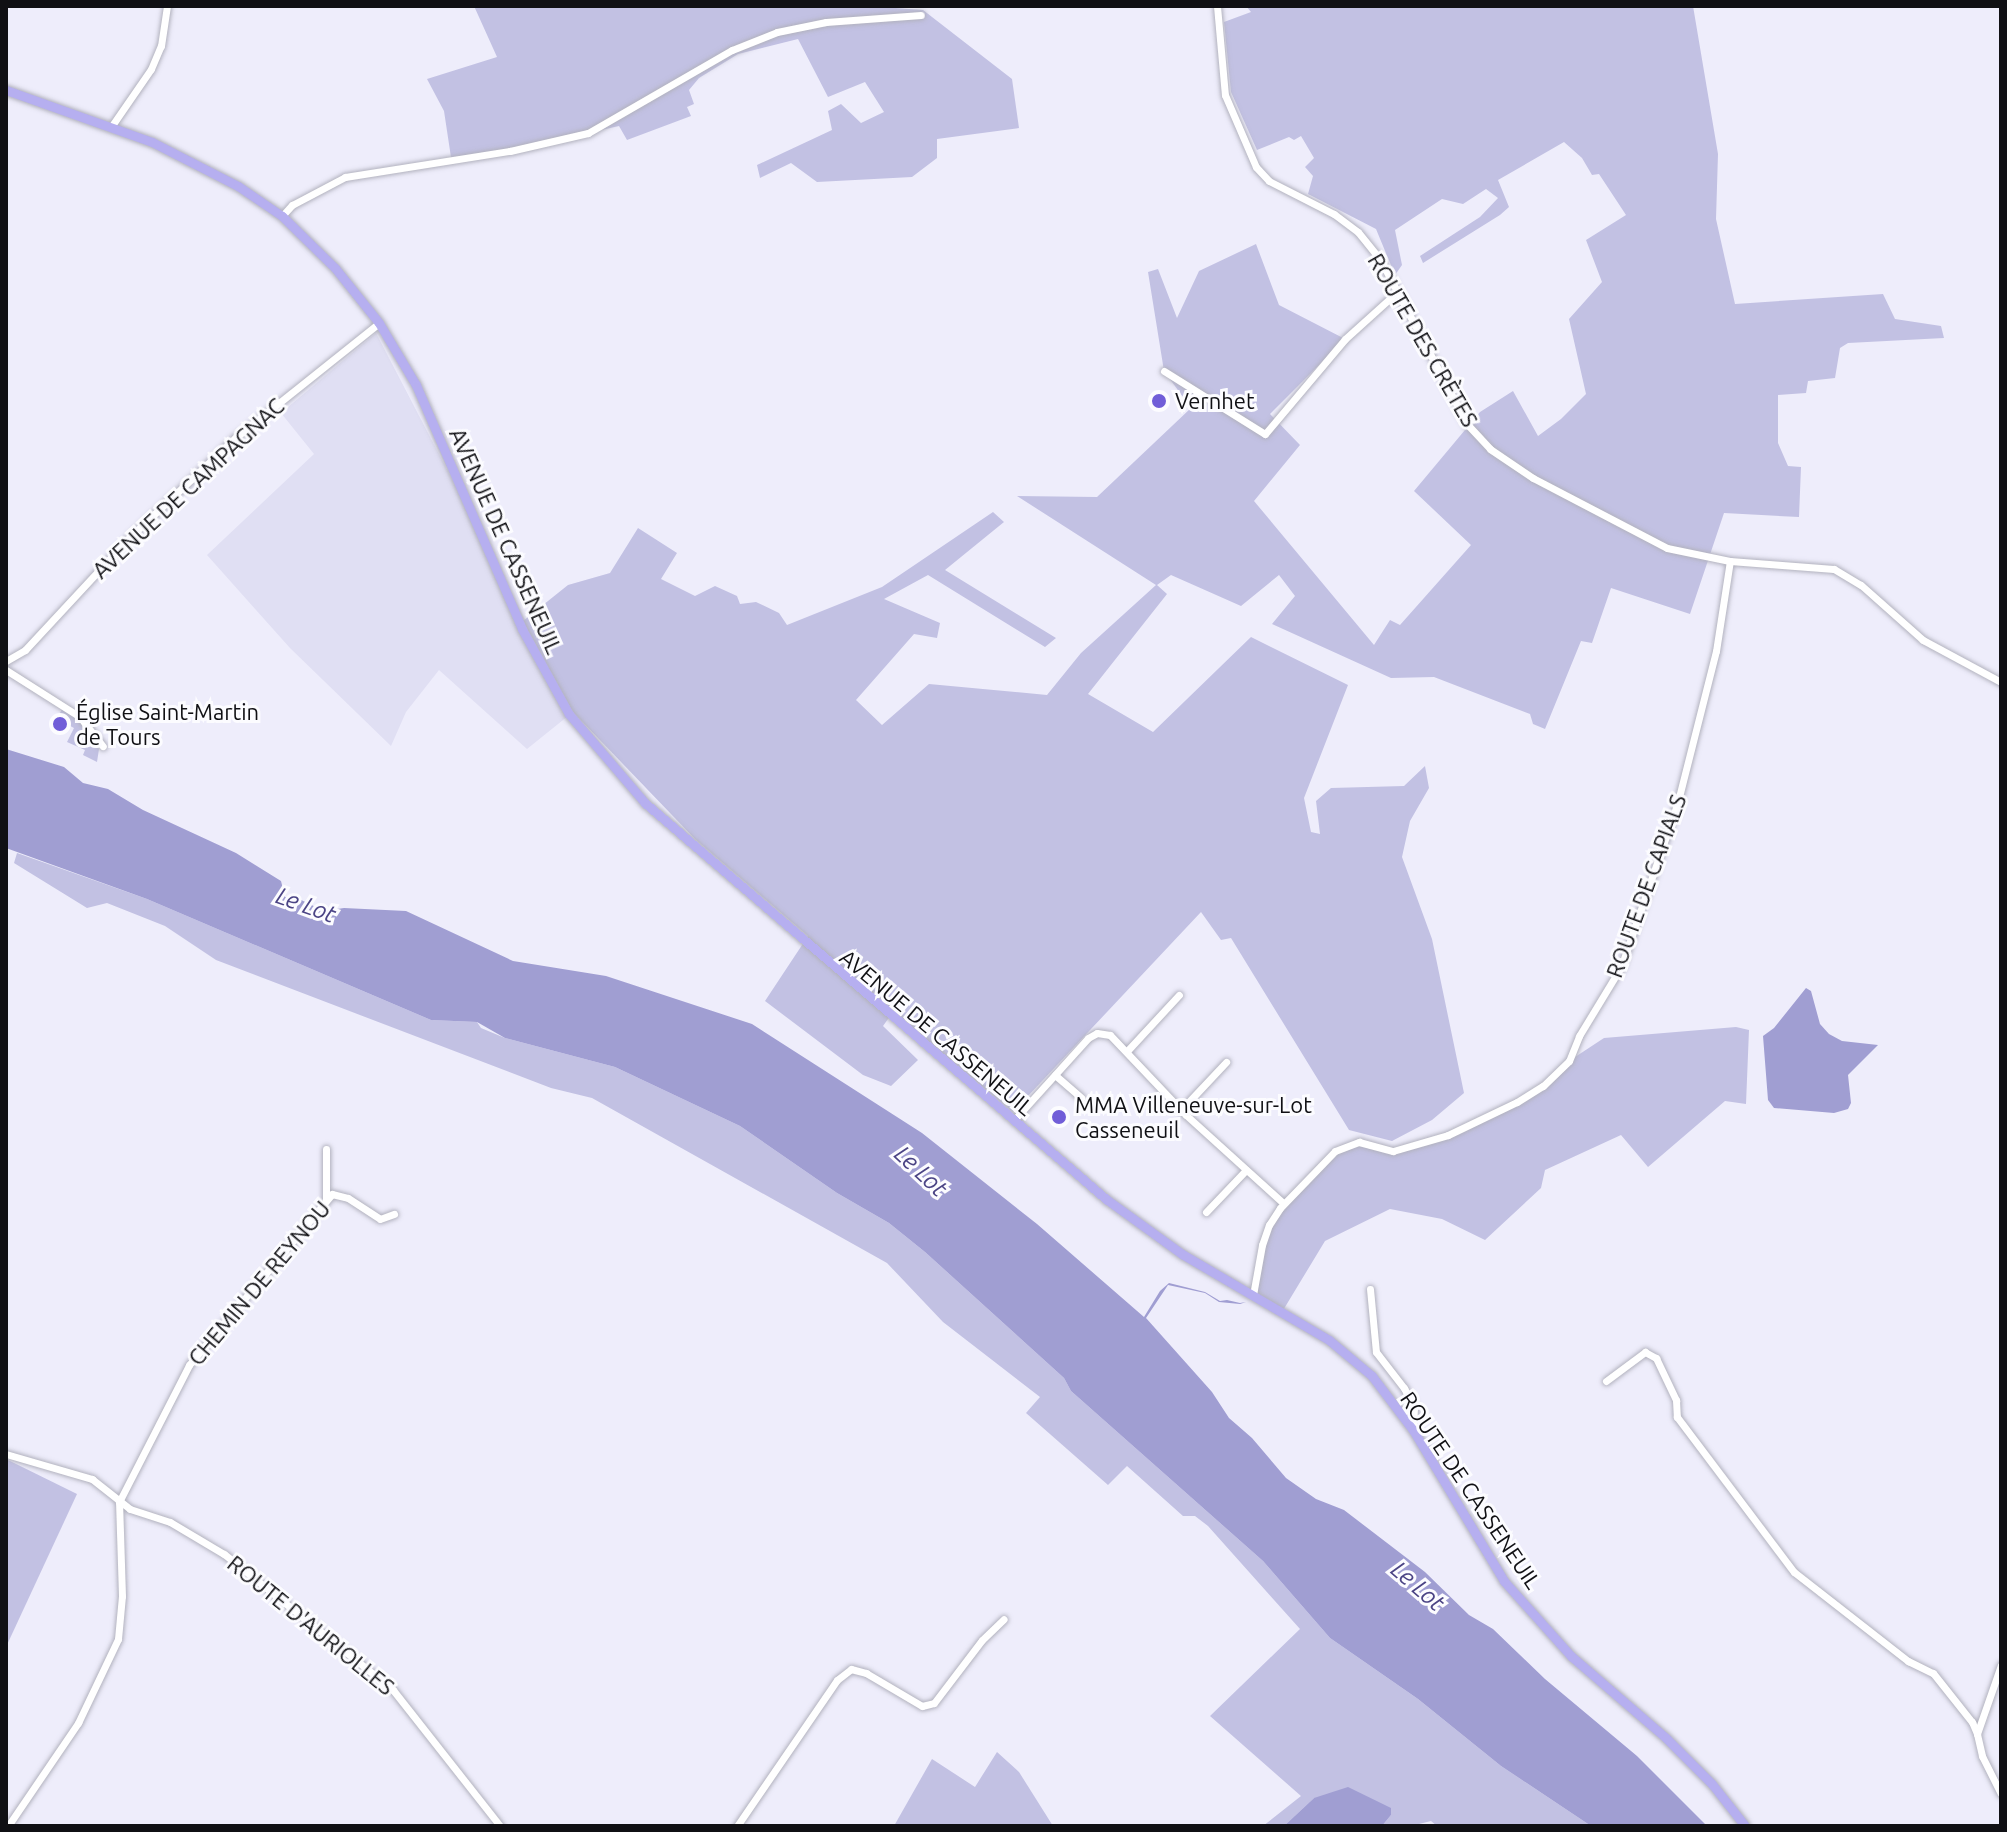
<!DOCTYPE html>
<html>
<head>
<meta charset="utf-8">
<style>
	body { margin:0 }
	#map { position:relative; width:2007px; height:1832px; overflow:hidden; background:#eeedfb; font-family:Ubuntu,sans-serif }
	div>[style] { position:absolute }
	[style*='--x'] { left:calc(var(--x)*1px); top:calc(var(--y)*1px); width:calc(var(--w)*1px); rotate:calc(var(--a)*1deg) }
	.built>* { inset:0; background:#e0dff3 }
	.green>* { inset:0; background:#c2c1e3 }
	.water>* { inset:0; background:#a09ed2 }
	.roads { filter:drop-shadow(0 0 2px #b2b2be) drop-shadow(0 0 2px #b2b2be) }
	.minor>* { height:7px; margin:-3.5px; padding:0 3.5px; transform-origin:3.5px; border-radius:3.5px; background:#fff }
	.major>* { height:9px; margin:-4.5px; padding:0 4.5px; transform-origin:4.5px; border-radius:4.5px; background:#b6aff0 }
	.dots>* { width:22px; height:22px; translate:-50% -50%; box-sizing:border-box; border:4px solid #fcfcff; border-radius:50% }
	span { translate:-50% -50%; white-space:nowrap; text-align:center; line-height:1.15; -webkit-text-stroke:6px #fcfcff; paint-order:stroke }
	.street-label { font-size:22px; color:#101014 }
	.poi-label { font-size:22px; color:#101014 }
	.left { translate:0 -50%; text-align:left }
	.water-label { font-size:24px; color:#4b4485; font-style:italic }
	.frame { position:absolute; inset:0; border:8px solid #101014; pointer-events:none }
</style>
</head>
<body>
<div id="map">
	<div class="built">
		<div style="clip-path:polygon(376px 333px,573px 712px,527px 749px,439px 670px,406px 712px,391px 746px,290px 648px,207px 555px,314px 454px,281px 413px)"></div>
	</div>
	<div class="green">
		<div style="clip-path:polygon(474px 6px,868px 6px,923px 10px,1012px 79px,1019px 128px,937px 139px,937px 158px,912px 177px,817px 182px,791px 163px,760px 178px,757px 165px,832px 130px,828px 111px,841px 104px,861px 123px,884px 112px,865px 82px,828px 97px,798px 39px,738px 54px,699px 78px,689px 90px,694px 104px,687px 107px,691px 116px,627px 140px,619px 126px,452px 164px,444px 111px,427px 79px,497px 57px)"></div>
		<div style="clip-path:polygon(1246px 6px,1693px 6px,1718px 154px,1716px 219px,1735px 304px,1883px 294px,1895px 319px,1941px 326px,1944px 338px,1848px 343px,1840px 348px,1835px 378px,1808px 381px,1806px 393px,1778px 395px,1778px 443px,1788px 466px,1801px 467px,1799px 517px,1724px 513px,1690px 614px,1611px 588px,1592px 643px,1581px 641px,1545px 729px,1533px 724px,1530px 714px,1434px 677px,1391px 678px,1272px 624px,1295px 596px,1279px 575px,1241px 606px,1171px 575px,1157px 585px,1167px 594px,1088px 694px,1153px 732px,1251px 637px,1348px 685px,1304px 798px,1311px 832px,1320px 834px,1316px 801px,1331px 788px,1404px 786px,1425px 766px,1429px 788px,1410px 821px,1402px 857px,1432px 939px,1464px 1093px,1432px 1120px,1392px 1141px,1349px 1130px,1231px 938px,1221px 940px,1201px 912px,1013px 1112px,893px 1012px,883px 1026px,918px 1060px,891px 1086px,863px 1075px,765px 1001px,808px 936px,695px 839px,573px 712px,523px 621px,568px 585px,610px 573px,638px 528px,677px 553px,661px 579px,695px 596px,715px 586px,737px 596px,740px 604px,756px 602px,779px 613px,787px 625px,882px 587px,993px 512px,1004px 522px,945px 570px,1056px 638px,1045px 647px,928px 575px,884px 599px,940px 623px,937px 638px,914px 634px,856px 700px,882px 725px,929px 684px,1047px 695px,1081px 653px,1156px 585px,1017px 496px,1097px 497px,1191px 408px,1164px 371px,1148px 272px,1158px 269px,1177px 318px,1199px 271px,1256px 244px,1279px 305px,1345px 339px,1270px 414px,1300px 445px,1254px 501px,1374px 645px,1390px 620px,1400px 625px,1471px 545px,1414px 491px,1480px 412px,1513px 391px,1538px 436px,1561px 419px,1586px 394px,1569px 319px,1602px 282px,1586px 240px,1626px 215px,1599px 174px,1592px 175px,1582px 158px,1564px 142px,1498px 180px,1509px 207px,1500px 215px,1423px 263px,1420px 256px,1480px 217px,1498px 198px,1486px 189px,1463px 204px,1442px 199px,1395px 230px,1402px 265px,1395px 275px,1376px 229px,1308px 194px,1313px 176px,1305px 167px,1314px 158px,1301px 136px,1294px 140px,1289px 137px,1257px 150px,1231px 92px,1224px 22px,1251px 12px)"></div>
		<div style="clip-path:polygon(62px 709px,80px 719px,99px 749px,97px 762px,83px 755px,85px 750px,67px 742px,74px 728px,57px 719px)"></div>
		<div style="clip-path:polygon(17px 853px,147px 899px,431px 1020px,477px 1022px,481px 1028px,505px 1038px,615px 1067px,740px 1126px,837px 1193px,889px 1223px,925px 1252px,1064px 1378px,1071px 1391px,1263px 1561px,1330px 1638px,1418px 1699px,1501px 1766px,1591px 1826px,1437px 1826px,1431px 1821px,1411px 1826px,1382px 1826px,1391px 1815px,1314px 1798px,1284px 1826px,1263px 1826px,1301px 1796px,1210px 1716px,1300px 1629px,1208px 1526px,1195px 1516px,1183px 1516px,1127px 1466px,1108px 1485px,1026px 1413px,1040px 1397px,943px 1322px,887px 1263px,592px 1098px,551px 1088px,216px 960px,165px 926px,107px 903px,87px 908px,14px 863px)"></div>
		<div style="clip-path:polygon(1736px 1027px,1749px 1030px,1746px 1104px,1725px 1101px,1648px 1167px,1621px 1135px,1545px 1170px,1541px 1188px,1485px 1240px,1442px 1219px,1390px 1209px,1325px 1241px,1282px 1312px,1253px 1295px,1269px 1225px,1335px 1151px,1359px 1142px,1394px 1151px,1448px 1135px,1543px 1086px,1569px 1061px,1604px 1038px)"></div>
		<div style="clip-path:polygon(6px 1459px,77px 1494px,6px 1647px)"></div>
		<div style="clip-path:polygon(997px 1752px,1019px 1772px,1053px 1826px,894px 1826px,932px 1759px,975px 1787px)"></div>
	</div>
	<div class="water">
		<div style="clip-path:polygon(6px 749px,64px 767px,83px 783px,108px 789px,143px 810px,236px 853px,281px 881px,285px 897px,297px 898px,324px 911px,344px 908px,406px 911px,513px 961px,606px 976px,752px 1024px,922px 1133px,1037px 1224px,1144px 1317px,1160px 1291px,1169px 1283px,1205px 1292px,1220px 1301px,1227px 1300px,1240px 1303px,1246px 1302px,1240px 1304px,1219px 1302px,1205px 1293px,1168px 1285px,1146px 1318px,1212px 1392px,1229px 1418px,1252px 1438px,1286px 1478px,1316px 1499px,1344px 1510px,1425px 1572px,1469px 1615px,1493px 1629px,1545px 1679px,1637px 1756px,1707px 1826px,1591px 1826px,1501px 1766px,1418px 1699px,1330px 1638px,1263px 1561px,1071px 1391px,1064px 1378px,925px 1252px,889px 1223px,837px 1193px,740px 1126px,615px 1067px,505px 1038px,477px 1022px,431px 1020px,147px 899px,6px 848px)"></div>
		<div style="clip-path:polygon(1806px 988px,1811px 991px,1820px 1024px,1829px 1034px,1842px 1041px,1878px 1045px,1848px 1075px,1851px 1103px,1848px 1109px,1834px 1113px,1774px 1108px,1768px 1100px,1763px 1036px,1774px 1028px)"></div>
		<div style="clip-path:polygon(1348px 1787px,1391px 1808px,1391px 1815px,1382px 1826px,1284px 1826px,1314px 1798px)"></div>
	</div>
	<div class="roads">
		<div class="minor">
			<div style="--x:1217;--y:6;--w:89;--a:84.9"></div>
			<div style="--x:1225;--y:95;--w:78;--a:66.7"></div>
			<div style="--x:1256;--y:167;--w:19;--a:47"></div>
			<div style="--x:1269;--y:181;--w:73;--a:26.9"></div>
			<div style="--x:1334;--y:214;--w:30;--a:37"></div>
			<div style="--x:1358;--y:232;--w:35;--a:51"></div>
			<div style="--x:1380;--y:259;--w:187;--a:62.2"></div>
			<div style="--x:1467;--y:424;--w:34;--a:47"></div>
			<div style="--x:1490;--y:449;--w:52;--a:34"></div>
			<div style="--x:1533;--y:478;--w:151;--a:27.6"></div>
			<div style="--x:1667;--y:548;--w:64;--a:11.7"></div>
			<div style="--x:1730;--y:561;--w:104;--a:4.4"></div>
			<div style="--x:1834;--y:569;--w:31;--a:31"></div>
			<div style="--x:1861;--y:585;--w:83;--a:41.6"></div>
			<div style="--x:1923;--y:640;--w:89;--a:28.3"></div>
			<div style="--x:111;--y:127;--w:70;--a:-55.4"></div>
			<div style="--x:151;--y:69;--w:25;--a:-67"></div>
			<div style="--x:161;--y:46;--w:40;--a:-81.5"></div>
			<div style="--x:282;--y:216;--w:15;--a:-48"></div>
			<div style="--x:292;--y:205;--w:60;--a:-27.8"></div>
			<div style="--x:345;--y:177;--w:167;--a:-9"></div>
			<div style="--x:510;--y:151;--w:80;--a:-13"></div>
			<div style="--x:588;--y:133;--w:166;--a:-30"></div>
			<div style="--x:732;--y:50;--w:48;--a:-21.8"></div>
			<div style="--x:777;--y:32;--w:50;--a:-11.5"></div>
			<div style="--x:826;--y:22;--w:95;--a:-4.2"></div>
			<div style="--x:1164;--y:371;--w:119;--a:32"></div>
			<div style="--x:1265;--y:434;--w:124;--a:-49.9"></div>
			<div style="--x:1345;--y:339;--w:70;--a:-42.1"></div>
			<div style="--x:6;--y:661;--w:22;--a:-30"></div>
			<div style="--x:25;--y:650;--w:156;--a:-47.1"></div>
			<div style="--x:131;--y:536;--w:143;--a:-43.3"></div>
			<div style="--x:235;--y:438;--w:184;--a:-38.6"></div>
			<div style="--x:6;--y:670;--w:88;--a:32.4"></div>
			<div style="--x:80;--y:717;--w:37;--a:52"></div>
			<div style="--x:1128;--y:1050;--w:75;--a:-47.2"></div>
			<div style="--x:1055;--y:1075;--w:35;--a:41"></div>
			<div style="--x:1181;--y:1110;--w:66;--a:-46.8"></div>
			<div style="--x:1014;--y:1120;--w:110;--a:-47.9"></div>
			<div style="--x:1088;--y:1038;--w:10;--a:-29"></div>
			<div style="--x:1097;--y:1033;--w:13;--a:9"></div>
			<div style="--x:1110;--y:1035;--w:110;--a:46.5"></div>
			<div style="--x:1186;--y:1115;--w:132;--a:42.2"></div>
			<div style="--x:326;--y:1200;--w:51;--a:-90"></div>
			<div style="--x:1206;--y:1212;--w:58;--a:-46.4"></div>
			<div style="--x:1370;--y:1289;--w:63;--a:84.6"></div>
			<div style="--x:1376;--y:1352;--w:46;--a:52.1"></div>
			<div style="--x:1404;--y:1388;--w:22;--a:63"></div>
			<div style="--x:1414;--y:1408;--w:22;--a:93"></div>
			<div style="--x:1253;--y:1295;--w:51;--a:-79.8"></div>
			<div style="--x:1262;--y:1245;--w:21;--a:-71"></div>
			<div style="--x:1269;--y:1225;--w:20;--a:-57"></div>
			<div style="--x:1280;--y:1208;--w:79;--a:-46"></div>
			<div style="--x:1335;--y:1151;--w:26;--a:-21"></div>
			<div style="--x:1359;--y:1142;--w:35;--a:15"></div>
			<div style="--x:1393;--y:1151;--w:57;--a:-16.2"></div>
			<div style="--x:1448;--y:1135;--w:76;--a:-25.6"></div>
			<div style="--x:1517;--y:1102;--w:31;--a:-32"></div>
			<div style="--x:1543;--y:1086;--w:36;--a:-44"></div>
			<div style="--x:1569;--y:1061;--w:27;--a:-68"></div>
			<div style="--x:1579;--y:1036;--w:81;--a:-58.7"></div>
			<div style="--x:1621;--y:967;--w:176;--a:-71"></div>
			<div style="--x:1678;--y:801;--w:155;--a:-75.8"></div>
			<div style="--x:1716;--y:651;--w:91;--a:-81.2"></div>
			<div style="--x:1606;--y:1381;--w:49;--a:-36.6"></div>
			<div style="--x:1645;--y:1352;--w:13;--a:29"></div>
			<div style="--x:1656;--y:1358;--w:47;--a:64.5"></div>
			<div style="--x:1676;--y:1400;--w:17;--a:87"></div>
			<div style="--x:1677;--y:1417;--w:194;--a:53"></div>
			<div style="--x:1794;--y:1572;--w:145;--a:38"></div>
			<div style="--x:1908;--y:1661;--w:28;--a:26"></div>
			<div style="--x:1933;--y:1673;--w:63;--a:51.5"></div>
			<div style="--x:1972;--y:1722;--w:13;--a:67"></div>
			<div style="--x:6;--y:1454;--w:90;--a:16.2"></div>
			<div style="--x:92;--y:1479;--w:48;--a:38.3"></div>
			<div style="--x:130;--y:1509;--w:42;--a:18"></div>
			<div style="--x:170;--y:1522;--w:63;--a:30.7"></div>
			<div style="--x:224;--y:1554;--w:217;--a:38.8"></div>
			<div style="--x:393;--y:1690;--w:173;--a:51.8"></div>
			<div style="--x:2001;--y:1665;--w:73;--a:109.2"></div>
			<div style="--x:1977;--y:1734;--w:23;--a:77"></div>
			<div style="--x:1982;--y:1756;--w:42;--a:63.4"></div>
			<div style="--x:8;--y:1826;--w:125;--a:-55.8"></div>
			<div style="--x:78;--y:1723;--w:93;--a:-64.5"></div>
			<div style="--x:118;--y:1639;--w:43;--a:-84.7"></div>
			<div style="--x:122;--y:1596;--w:94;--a:-91.8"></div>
			<div style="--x:119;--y:1502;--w:154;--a:-62.9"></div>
			<div style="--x:189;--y:1365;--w:223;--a:-50.1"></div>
			<div style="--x:332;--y:1194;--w:16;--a:14"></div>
			<div style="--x:348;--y:1198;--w:38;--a:33"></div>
			<div style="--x:380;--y:1219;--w:15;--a:-20"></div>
			<div style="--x:737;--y:1826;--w:177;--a:-55.6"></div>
			<div style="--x:837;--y:1680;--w:18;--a:-38"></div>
			<div style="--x:851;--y:1669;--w:16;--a:15"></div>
			<div style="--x:866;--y:1673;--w:65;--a:30.5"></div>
			<div style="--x:922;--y:1706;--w:12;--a:-14"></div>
			<div style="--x:934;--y:1703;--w:79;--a:-52.7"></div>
			<div style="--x:982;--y:1640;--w:30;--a:-44"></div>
		</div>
		<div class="major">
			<div style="--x:6;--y:90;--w:155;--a:19.6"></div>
			<div style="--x:152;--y:142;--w:97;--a:27.1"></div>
			<div style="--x:238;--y:186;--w:53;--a:34.3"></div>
			<div style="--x:282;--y:216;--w:74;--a:44.5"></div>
			<div style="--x:335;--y:268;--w:70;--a:51.3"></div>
			<div style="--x:379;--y:323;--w:72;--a:59.2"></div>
			<div style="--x:416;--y:385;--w:266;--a:66.5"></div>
			<div style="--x:522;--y:629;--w:97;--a:61.1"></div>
			<div style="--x:569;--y:714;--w:117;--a:49.5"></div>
			<div style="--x:645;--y:803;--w:608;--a:40.66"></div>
			<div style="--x:1106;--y:1199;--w:94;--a:35.9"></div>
			<div style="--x:1182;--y:1254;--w:170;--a:30.3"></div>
			<div style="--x:1329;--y:1340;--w:56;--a:39.9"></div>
			<div style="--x:1372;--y:1376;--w:68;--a:52.8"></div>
			<div style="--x:1413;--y:1430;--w:176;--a:58.9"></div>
			<div style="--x:1504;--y:1581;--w:101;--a:48.2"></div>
			<div style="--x:1571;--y:1656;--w:125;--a:40.8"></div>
			<div style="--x:1666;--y:1738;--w:65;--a:45"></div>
			<div style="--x:1712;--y:1784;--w:53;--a:51.8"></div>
		</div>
	</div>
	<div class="dots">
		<div style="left:1159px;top:401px;background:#715ed8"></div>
		<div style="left:60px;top:724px;background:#715ed8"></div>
		<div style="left:1059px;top:1117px;background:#715ed8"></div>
	</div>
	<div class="street-label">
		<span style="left:1423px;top:340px;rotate:60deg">ROUTE DES CRÈTES</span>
		<span style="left:188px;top:488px;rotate:-43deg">AVENUE DE CAMPAGNAC</span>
		<span style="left:506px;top:541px;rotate:66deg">AVENUE DE CASSENEUIL</span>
		<span style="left:1646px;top:886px;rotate:-70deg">ROUTE DE CAPIALS</span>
		<span style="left:937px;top:1032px;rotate:40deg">AVENUE DE CASSENEUIL</span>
		<span style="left:259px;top:1283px;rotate:-50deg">CHEMIN DE REYNOU</span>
		<span style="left:1471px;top:1490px;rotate:56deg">ROUTE DE CASSENEUIL</span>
		<span style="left:311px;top:1625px;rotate:39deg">ROUTE D'AURIOLLES</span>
	</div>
	<div class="poi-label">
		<span class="left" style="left:1175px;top:401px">Vernhet</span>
		<span class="left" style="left:76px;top:724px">Église Saint-Martin<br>de Tours</span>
		<span class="left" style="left:1075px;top:1117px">MMA Villeneuve-sur-Lot<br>Casseneuil</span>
	</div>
	<div class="water-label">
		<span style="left:306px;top:905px;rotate:20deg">Le Lot</span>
		<span style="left:921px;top:1171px;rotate:43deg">Le Lot</span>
		<span style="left:1418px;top:1586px;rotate:41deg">Le Lot</span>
	</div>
	<div class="frame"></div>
</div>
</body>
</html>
